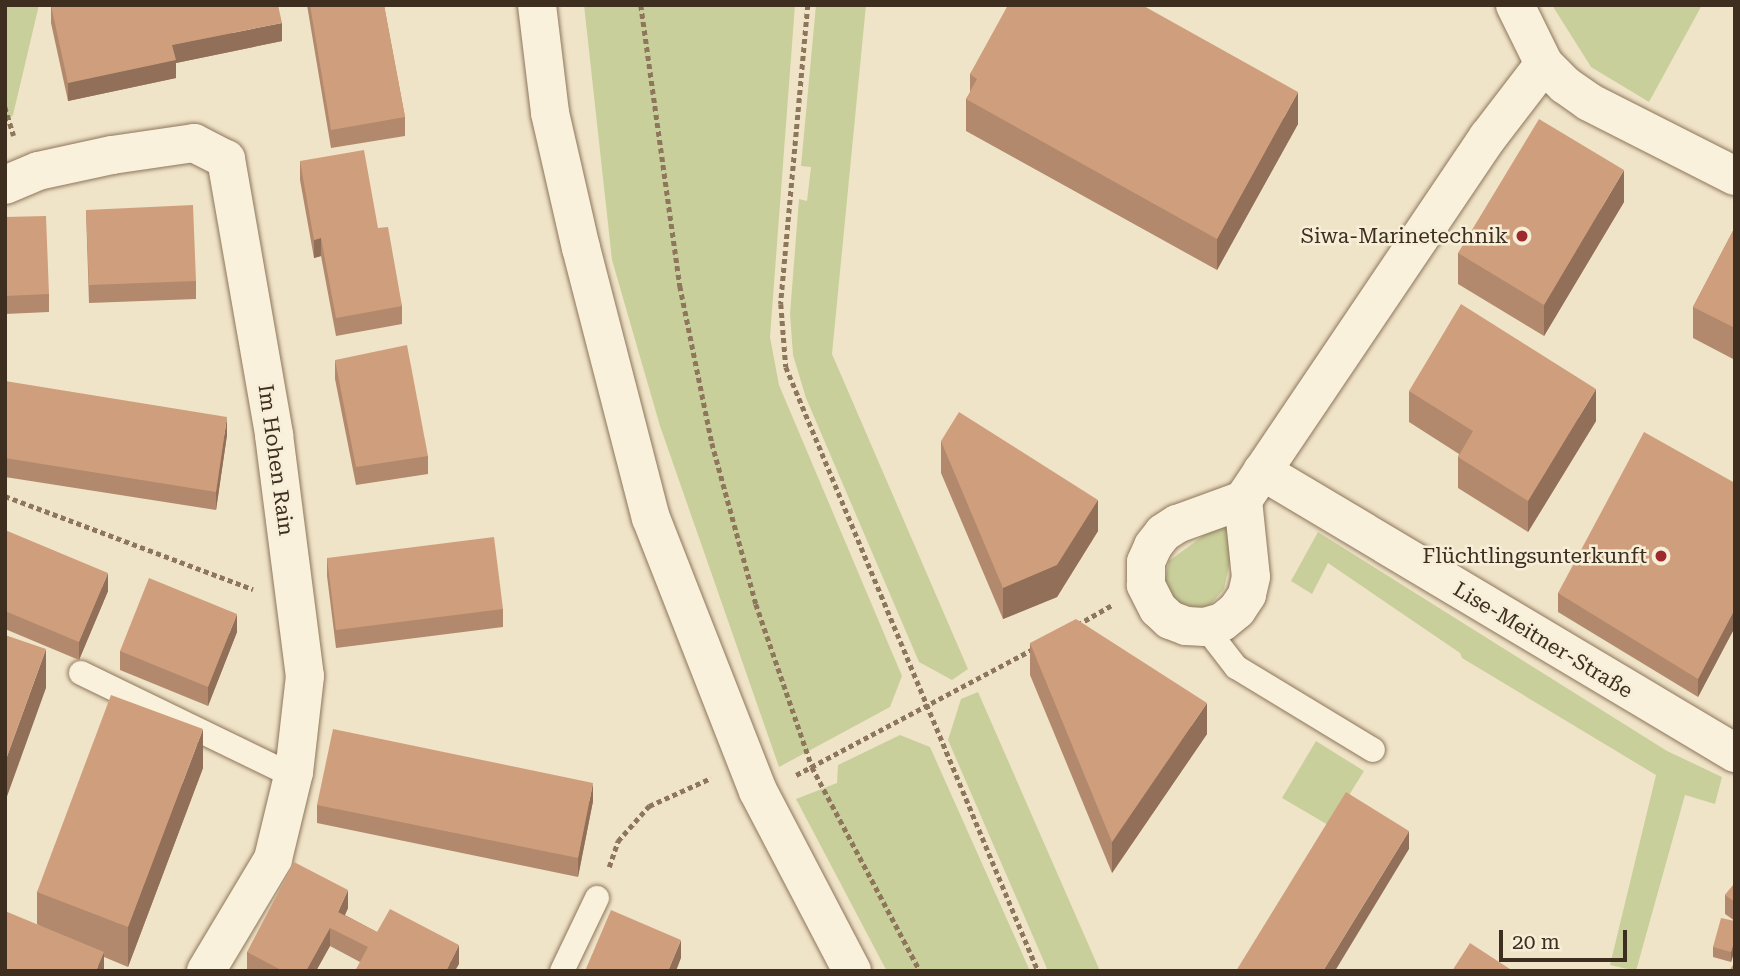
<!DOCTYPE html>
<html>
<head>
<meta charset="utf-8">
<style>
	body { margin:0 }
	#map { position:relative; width:1740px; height:976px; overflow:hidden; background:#f0e4c8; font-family:"Roboto Serif",serif }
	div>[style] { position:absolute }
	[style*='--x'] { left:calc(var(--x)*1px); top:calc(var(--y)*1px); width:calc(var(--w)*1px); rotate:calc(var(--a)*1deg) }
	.green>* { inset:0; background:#c9cf9b }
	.path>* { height:4.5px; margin-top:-2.25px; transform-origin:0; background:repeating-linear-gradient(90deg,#8d765c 0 5px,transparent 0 8.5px) }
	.roads { filter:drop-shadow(0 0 2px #8d765c) drop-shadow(0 0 2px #8d765c) }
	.service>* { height:24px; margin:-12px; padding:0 12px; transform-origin:12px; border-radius:12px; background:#faf1dc }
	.minor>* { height:38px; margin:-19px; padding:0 19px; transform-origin:19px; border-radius:19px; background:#faf1dc }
	.secondary>* { height:38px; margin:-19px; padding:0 19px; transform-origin:19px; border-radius:19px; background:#faf1dc }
	.wall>* { inset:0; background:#b2896c }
	.shaded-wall>* { inset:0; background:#916f58 }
	.building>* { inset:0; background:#cf9f7d }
	.dots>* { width:19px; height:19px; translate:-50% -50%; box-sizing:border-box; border:4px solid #f7eed8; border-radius:50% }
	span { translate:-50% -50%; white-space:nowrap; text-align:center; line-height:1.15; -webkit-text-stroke:5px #f7eed8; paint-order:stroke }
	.poi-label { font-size:21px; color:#3d2e20 }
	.right { translate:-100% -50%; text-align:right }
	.street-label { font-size:21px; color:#3d2e20 }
	.frame { position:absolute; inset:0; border:7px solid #3d2e20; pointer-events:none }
	.scale { position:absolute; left:1499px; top:930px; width:128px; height:32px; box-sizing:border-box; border:4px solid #3d2e20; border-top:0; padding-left:9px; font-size:21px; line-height:24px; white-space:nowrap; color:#3d2e20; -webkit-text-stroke:5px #f7eed8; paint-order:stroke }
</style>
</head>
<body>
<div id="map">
	<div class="green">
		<div style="clip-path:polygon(5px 5px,39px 5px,13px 115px,5px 124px)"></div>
		<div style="clip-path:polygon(584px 5px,795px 5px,770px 337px,779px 385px,902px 676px,890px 707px,779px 767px,660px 426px,612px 260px)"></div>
		<div style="clip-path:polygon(816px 5px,866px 5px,832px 354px,968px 669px,952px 680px,919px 662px,806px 398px,793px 355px,790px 314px,799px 199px,807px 201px,811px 167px,801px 166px)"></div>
		<div style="clip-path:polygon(1552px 5px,1702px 5px,1649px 102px,1591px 67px)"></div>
		<div style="clip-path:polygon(1224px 526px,1232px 531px,1235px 539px,1224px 589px,1210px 605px,1199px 608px,1180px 604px,1172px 598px,1165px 580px,1169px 561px,1215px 527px)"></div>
		<div style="clip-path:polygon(1318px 532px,1667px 751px,1722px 777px,1715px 804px,1685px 795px,1636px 971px,1610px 965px,1656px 775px,1462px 658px,1460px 653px,1328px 563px,1312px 594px,1291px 581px)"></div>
		<div style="clip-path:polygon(978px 692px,1100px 971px,1048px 971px,948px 740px,961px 699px)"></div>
		<div style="clip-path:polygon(900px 735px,930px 747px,1030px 971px,887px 971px,883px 964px,796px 799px,837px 783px,838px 765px)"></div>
		<div style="clip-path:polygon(1316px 741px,1364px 771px,1343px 805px,1335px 829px,1282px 798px)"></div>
	</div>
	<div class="path">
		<div style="--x:641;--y:5;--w:284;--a:82.1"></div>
		<div style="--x:680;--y:286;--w:160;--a:78.5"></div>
		<div style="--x:712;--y:443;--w:167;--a:74.7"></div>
		<div style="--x:756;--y:604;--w:172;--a:71"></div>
		<div style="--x:812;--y:767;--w:231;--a:62.1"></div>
		<div style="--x:808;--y:5;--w:300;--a:95.2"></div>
		<div style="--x:781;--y:304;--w:63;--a:85.5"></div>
		<div style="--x:786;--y:367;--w:654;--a:67.35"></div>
		<div style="--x:5;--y:107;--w:30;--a:73"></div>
		<div style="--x:5;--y:496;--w:265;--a:20.6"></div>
		<div style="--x:1077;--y:625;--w:40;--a:-29.7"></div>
		<div style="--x:796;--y:775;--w:271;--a:-28"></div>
		<div style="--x:609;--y:867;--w:28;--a:-71"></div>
		<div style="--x:618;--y:841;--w:47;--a:-48.5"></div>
		<div style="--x:649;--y:806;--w:68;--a:-24.3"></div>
	</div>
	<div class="roads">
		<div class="service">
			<div style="--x:1205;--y:627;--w:51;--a:52.2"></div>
			<div style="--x:1236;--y:667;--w:160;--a:31.2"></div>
			<div style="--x:81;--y:673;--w:236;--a:25.9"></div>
			<div style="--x:562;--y:971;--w:81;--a:-64.4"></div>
		</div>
		<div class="minor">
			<div style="--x:1515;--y:5;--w:66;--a:63.8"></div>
			<div style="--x:1544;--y:64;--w:30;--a:45"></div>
			<div style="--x:1565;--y:85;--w:29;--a:35"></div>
			<div style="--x:1589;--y:102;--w:164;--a:26.9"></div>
			<div style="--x:5;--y:185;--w:36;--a:-23"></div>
			<div style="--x:38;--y:171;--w:76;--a:-12.2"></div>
			<div style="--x:112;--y:155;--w:83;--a:-8.3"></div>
			<div style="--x:194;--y:143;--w:36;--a:27"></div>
			<div style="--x:226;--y:159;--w:280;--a:80.1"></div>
			<div style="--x:274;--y:435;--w:243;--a:82.7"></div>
			<div style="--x:305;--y:676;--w:97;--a:96.5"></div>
			<div style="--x:294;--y:772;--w:89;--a:103.6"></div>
			<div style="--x:273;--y:859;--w:131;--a:120.9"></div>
			<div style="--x:1262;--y:471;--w:551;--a:30.8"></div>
			<div style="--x:1243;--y:500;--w:77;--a:84.1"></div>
			<div style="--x:1251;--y:577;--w:18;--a:103"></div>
			<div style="--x:1247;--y:595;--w:18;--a:124"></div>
			<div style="--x:1237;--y:610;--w:19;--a:141"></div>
			<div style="--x:1222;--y:622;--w:18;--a:164"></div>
			<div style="--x:1205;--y:627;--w:19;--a:-177"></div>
			<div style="--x:1186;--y:626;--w:17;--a:-159"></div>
			<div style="--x:1170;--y:620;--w:16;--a:-137"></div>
			<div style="--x:1158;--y:609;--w:27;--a:-117"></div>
			<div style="--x:1146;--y:585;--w:23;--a:-90"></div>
			<div style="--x:1146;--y:562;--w:17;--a:-66"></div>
			<div style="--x:1153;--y:546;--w:16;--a:-52"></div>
			<div style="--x:1163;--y:533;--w:17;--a:-33"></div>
			<div style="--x:1177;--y:524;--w:70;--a:-20"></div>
			<div style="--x:1243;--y:500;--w:438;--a:-56"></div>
			<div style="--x:1488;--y:137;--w:92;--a:-52.5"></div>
		</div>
		<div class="secondary">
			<div style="--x:537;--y:5;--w:109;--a:83.1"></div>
			<div style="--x:550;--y:113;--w:139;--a:77.1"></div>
			<div style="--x:581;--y:248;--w:279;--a:75.5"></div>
			<div style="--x:651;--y:518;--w:293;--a:68.6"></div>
			<div style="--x:758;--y:791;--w:203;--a:62.4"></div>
		</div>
	</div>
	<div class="wall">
		<div style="clip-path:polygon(51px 5px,282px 41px,176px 63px,176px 78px,68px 101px,51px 23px)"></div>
		<div style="clip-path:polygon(307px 5px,384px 5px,405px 117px,405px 136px,331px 148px)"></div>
		<div style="clip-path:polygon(1018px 7px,1298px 124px,1217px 270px,966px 131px,966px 99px,970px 93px,970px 74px)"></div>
		<div style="clip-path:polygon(300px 161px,378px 228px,402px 306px,402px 324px,336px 336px,321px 256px,314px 258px,300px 180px)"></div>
		<div style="clip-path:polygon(1624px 202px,1544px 336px,1458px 284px,1458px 253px)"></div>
		<div style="clip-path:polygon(86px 210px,196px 281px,196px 299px,89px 303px)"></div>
		<div style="clip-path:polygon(5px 217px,49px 294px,49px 312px,5px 314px)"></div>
		<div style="clip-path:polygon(1735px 227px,1735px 360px,1693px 338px,1693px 307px)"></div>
		<div style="clip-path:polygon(335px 360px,428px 456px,428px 474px,356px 485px,335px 379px)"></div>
		<div style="clip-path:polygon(5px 381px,227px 435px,216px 510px,5px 477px)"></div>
		<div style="clip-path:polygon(1409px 391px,1596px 421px,1528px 532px,1458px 488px,1458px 457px,1459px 454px,1409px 422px)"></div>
		<div style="clip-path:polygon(941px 441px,1098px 531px,1057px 597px,1003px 619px,941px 473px)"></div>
		<div style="clip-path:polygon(1735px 483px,1735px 627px,1698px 697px,1558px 612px,1558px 593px)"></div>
		<div style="clip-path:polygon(5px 530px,108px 591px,79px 660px,5px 629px)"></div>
		<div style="clip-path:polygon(327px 558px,503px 609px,503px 627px,336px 648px,327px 576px)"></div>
		<div style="clip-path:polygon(237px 632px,208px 706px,120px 670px,120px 651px)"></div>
		<div style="clip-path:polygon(1030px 643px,1207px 734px,1112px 873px,1030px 675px)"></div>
		<div style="clip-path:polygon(203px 768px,128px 967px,104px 957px,104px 971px,37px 924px,37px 892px)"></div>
		<div style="clip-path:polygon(593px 801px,578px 877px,317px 823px,317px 805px)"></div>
		<div style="clip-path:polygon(1735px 883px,1735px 921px,1725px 914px,1725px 895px)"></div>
		<div style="clip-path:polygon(348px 908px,345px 915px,377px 932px,459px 964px,360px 962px,330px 946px,316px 971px,247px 971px,247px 952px)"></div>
		<div style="clip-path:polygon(1735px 921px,1735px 949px,1731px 962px,1713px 957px,1713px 947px)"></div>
	</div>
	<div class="shaded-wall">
		<div style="clip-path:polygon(282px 23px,282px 41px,176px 63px,176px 78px,68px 101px,68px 83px,172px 45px)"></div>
		<div style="clip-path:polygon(1298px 92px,1298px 124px,1217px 270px,1217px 239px)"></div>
		<div style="clip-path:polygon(1624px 170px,1624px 202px,1544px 336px,1544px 305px)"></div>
		<div style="clip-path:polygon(321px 238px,321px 256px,314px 258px,314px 240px)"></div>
		<div style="clip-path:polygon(1596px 389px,1596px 421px,1528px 532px,1528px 501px)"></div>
		<div style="clip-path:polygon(227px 417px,227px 435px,216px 510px,216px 492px)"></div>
		<div style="clip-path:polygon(1098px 500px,1098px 531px,1057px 597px,1003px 619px,1003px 588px)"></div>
		<div style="clip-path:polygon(108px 573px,108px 591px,79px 660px,79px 642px)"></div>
		<div style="clip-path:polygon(1735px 609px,1735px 627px,1698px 697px,1698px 679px)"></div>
		<div style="clip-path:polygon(237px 614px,237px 632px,208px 706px,208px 687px)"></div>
		<div style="clip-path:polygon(46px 649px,46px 688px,5px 802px,5px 762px)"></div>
		<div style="clip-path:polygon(1207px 703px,1207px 734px,1112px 873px,1112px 842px)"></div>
		<div style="clip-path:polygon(203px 729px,203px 768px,128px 967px,128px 927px)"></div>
		<div style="clip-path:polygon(593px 783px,593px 801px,578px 877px,578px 858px)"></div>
		<div style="clip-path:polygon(1409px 831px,1409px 849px,1335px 971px,1323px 971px)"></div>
		<div style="clip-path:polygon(348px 890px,348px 908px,338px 930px,338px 912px)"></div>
		<div style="clip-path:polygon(330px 928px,330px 946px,316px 971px,306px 971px)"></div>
		<div style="clip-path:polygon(1735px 939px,1735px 949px,1731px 962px,1731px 952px)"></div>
		<div style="clip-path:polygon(681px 940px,681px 958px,676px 971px,668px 971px)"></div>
		<div style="clip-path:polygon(459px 945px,459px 964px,455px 971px,446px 971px)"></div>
		<div style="clip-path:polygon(104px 952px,104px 971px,96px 971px)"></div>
	</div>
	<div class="building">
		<div style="clip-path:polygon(51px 5px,278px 5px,282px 23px,172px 45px,176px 60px,68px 83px)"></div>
		<div style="clip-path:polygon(310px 5px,384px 5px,405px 117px,331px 130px)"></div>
		<div style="clip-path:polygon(1008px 5px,1014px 5px,1018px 7px,1019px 5px,1142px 5px,1298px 92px,1217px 239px,966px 99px,977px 79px,970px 74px)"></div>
		<div style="clip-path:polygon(1539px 119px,1624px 170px,1544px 305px,1458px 253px)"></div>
		<div style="clip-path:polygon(364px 150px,378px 228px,388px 227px,402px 306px,336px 318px,321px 238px,314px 240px,300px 161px)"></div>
		<div style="clip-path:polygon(193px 205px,196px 281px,89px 285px,86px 210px)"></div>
		<div style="clip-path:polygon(46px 216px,49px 294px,5px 296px,5px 217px)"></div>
		<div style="clip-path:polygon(1735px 227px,1735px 328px,1693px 307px)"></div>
		<div style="clip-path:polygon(1461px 304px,1596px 389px,1528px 501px,1458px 457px,1473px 431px,1409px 391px)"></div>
		<div style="clip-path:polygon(407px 345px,428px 456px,356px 467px,335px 360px)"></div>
		<div style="clip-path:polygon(5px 381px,227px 417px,216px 492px,5px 458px)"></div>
		<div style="clip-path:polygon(959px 412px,1098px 500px,1057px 565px,1003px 588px,941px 441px)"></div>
		<div style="clip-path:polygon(1644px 432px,1735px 483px,1735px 609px,1698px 679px,1558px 593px)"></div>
		<div style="clip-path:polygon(5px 530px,108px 573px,79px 642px,5px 611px)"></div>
		<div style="clip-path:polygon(494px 537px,503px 609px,336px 630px,327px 558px)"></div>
		<div style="clip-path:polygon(149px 578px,237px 614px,208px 687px,120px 651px)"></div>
		<div style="clip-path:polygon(1076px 619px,1207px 703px,1112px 842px,1030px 643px)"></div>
		<div style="clip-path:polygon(5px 635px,46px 649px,5px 762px)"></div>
		<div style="clip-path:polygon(111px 695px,203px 729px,128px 927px,37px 892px)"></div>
		<div style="clip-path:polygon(333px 729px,593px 783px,578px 858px,317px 805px)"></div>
		<div style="clip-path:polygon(1346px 792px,1409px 831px,1323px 971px,1236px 971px)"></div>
		<div style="clip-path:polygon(294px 862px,348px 890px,338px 912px,377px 932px,390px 909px,459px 945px,446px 971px,355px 971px,368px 947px,330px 928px,306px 971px,283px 971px,247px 952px)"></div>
		<div style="clip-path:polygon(1735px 883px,1735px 902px,1725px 895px)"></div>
		<div style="clip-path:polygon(611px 910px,681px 940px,668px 971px,585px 971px)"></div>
		<div style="clip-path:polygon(5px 911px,104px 952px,96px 971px,5px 971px)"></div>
		<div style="clip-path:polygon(1721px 918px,1735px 921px,1735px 939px,1731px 952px,1713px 947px)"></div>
		<div style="clip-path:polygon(1470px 943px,1513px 971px,1452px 971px)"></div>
		<div style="clip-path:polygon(1735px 962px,1735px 971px,1729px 971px)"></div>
	</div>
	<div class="dots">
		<div style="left:1522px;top:236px;background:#9e2a2b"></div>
		<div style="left:1661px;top:556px;background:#9e2a2b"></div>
	</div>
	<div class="poi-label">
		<span class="right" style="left:1508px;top:236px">Siwa-Marinetechnik</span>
		<span class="right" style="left:1647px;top:556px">Flüchtlingsunterkunft</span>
	</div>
	<div class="street-label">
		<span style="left:276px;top:460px;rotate:82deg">Im Hohen Rain</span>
		<span style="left:1543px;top:640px;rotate:31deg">Lise-Meitner-Straße</span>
	</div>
	<div class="frame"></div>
	<div class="scale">20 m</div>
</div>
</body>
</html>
